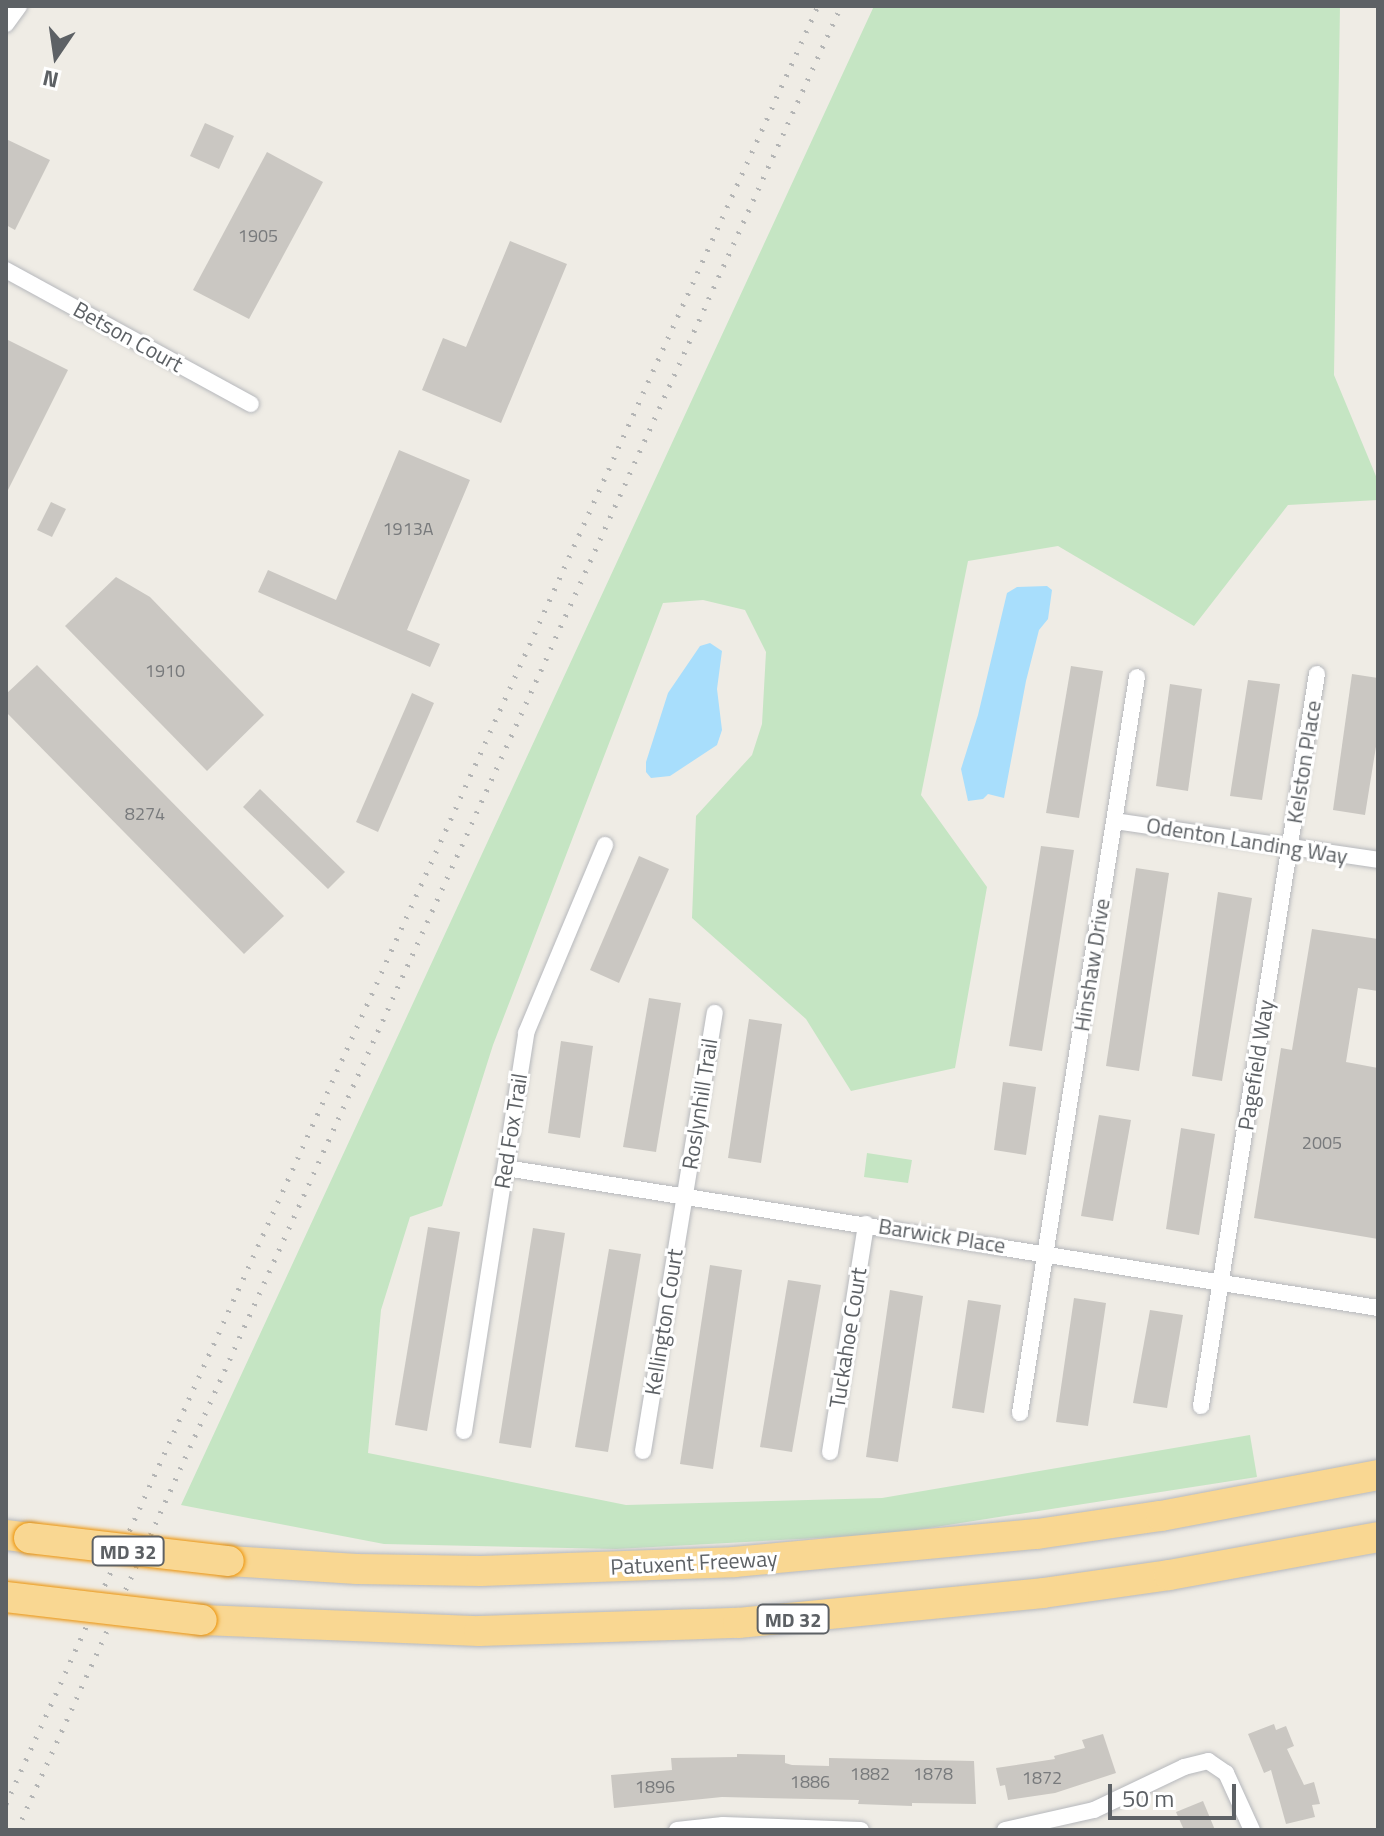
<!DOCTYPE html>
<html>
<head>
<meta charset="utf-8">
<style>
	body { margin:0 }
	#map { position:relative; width:1384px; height:1836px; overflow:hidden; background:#efece5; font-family:"Titillium Web",sans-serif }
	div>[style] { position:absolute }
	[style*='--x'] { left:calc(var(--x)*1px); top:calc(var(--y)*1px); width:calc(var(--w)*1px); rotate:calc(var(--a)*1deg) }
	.green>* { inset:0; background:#c5e5c3 }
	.water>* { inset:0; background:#a8defc }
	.building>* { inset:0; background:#cac7c2 }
	.roads { filter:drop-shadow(0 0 2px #b6b8bc) drop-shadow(0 0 2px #b6b8bc) }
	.street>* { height:16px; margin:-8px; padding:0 8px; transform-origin:8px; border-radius:8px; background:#fff }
	.highway>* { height:30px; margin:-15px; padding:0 15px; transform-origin:15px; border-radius:15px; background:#f9d792 }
	.rail>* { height:5px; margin-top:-2.5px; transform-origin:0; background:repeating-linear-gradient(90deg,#b4b5b5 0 2px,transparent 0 12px) }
	.bridges { filter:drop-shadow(0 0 2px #ec9308) drop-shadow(0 0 2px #ec9308) }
	.highway-bridge>* { height:30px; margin:-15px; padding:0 15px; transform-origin:15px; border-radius:15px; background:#f9d792 }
	span { translate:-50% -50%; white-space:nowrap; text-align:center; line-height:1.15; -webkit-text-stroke:6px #fff; paint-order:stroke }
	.number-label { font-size:18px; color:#787a7c }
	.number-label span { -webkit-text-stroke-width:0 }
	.shield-label span { padding:2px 6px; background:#fff; border:2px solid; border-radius:6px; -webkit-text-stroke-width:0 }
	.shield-label { font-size:20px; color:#5d6165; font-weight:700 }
	.street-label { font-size:22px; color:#5d6165 }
	.frame { position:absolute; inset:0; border:8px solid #5d6165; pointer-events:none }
	.north { position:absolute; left:16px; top:16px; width:80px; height:80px; -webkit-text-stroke:6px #fff; paint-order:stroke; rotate:193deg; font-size:22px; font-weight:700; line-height:32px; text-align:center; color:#5d6165 }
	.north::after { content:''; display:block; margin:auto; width:28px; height:36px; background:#5d6165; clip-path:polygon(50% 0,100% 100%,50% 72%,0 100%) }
	.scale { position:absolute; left:1108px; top:1784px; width:128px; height:36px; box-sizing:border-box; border:4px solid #5d6165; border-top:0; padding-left:10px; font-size:24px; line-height:28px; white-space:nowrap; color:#5d6165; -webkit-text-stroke:6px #fff; paint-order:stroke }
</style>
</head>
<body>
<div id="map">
	<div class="green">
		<div style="clip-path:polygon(874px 6px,1340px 6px,1334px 375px,1378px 481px,1378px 500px,1288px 505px,1194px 626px,1058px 546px,968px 561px,921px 795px,987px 887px,955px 1068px,851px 1091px,806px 1019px,692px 918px,696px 816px,752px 755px,762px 724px,766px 652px,745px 610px,703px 600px,663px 603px,493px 1045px,442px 1206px,410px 1217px,381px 1310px,368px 1453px,626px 1505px,882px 1498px,1250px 1435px,1257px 1477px,890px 1534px,616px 1549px,384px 1544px,181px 1505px)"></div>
		<div style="clip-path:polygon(867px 1153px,912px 1160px,908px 1183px,864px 1177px)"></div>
	</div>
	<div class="water">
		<div style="clip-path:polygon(1047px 586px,1052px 590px,1048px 619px,1039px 630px,1026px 681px,1004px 798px,988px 794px,983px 799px,968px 801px,961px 769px,978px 715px,1007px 593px,1017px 587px)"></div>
		<div style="clip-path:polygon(710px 643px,722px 651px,717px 689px,722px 730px,717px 745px,670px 776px,651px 778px,646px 772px,646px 762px,668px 693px,700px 646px)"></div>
	</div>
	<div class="building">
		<div style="clip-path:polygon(205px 123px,234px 136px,219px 169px,190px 156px)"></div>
		<div style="clip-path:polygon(6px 139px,50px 160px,15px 230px,6px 225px)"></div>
		<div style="clip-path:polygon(267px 152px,323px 182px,249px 319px,193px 290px)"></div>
		<div style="clip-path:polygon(510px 241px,567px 264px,501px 423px,422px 390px,443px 338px,466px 347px)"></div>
		<div style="clip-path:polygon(6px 339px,68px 370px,6px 494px)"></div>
		<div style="clip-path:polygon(399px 450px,470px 480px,407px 630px,440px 644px,430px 667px,258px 592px,268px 570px,336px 600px)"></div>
		<div style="clip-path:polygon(51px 502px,66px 509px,52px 537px,37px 530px)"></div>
		<div style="clip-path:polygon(116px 577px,150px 597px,264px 715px,207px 771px,65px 626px)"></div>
		<div style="clip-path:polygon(37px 665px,284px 916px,244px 954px,6px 712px,6px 694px)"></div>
		<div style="clip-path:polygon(1071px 666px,1103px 671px,1079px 818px,1046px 813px)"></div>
		<div style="clip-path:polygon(1352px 674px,1378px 678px,1378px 734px,1365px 815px,1333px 810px)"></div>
		<div style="clip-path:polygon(1248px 680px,1280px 684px,1262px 800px,1230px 796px)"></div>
		<div style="clip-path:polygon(1170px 684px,1202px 689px,1188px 791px,1156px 786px)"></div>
		<div style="clip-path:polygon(412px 693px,434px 703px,378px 832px,356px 822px)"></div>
		<div style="clip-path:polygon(260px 789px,345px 872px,328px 889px,243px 807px)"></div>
		<div style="clip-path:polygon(1041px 846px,1074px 850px,1042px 1051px,1009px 1046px)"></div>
		<div style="clip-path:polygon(639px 856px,669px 869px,619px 983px,590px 970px)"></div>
		<div style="clip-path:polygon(1136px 868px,1169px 873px,1139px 1071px,1106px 1066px)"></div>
		<div style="clip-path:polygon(1218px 892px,1252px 898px,1222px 1081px,1192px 1076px)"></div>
		<div style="clip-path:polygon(1312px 929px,1378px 939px,1378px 991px,1358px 988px,1346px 1062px,1378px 1068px,1378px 1239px,1254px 1218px,1281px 1048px,1292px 1050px)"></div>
		<div style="clip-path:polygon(649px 998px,681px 1003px,656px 1152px,623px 1147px)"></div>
		<div style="clip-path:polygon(749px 1019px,782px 1024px,761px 1163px,728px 1158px)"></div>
		<div style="clip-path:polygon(561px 1041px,593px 1046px,580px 1138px,548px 1133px)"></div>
		<div style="clip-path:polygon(1003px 1082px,1036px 1087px,1026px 1155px,994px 1150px)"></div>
		<div style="clip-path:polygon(1099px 1115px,1131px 1120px,1113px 1221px,1081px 1216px)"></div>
		<div style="clip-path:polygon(1181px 1128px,1215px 1134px,1199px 1235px,1166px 1229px)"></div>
		<div style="clip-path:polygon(428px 1227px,460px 1232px,427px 1431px,395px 1425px)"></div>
		<div style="clip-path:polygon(533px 1228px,565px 1233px,531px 1448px,499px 1443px)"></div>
		<div style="clip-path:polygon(609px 1249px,641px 1254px,608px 1452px,575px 1447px)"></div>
		<div style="clip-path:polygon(710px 1265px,742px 1270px,713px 1469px,680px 1464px)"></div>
		<div style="clip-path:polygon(788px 1280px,821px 1285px,792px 1452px,760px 1447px)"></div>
		<div style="clip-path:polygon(890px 1290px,923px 1296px,898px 1462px,866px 1457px)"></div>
		<div style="clip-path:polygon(1074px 1298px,1106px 1303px,1088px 1426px,1056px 1422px)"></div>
		<div style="clip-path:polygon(968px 1300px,1001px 1305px,984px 1413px,952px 1408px)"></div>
		<div style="clip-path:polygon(1150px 1310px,1183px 1315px,1167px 1408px,1133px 1403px)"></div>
		<div style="clip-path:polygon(1274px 1724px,1276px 1730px,1286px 1726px,1294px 1746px,1287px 1749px,1304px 1785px,1314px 1782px,1320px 1804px,1312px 1805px,1315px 1817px,1286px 1824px,1271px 1770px,1264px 1773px,1248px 1734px)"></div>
		<div style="clip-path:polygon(1103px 1734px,1116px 1773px,1055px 1793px,1008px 1800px,1005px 1785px,1000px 1786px,996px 1768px,1055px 1759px,1054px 1756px,1085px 1748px,1082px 1740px)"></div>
		<div style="clip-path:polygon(737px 1754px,785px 1755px,785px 1763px,792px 1765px,829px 1766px,829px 1758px,974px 1761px,976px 1804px,912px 1803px,912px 1806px,858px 1804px,859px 1800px,722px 1797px,614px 1808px,611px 1775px,672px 1770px,671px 1758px,737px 1757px)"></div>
		<div style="clip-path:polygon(1203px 1801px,1215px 1830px,1184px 1830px,1176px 1812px)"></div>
	</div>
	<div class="roads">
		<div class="street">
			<div style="--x:6;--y:24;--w:22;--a:-54"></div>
			<div style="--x:6;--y:270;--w:279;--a:28.7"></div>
			<div style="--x:1115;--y:821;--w:266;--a:8.4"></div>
			<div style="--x:506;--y:1168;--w:883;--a:9.12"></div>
			<div style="--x:1201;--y:1406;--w:741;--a:-81"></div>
			<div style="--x:1020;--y:1413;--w:745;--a:-80.97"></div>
			<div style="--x:464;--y:1431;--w:403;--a:-81.1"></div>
			<div style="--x:526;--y:1033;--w:204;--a:-67.2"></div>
			<div style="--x:643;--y:1451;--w:444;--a:-80.7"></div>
			<div style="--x:830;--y:1452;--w:231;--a:-81"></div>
			<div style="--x:677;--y:1830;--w:46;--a:-6.2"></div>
			<div style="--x:723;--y:1825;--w:138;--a:2.1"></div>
			<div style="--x:1005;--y:1830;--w:91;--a:-12.7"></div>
			<div style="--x:1094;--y:1810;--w:100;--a:-25.5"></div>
			<div style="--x:1184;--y:1767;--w:25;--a:-14"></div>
			<div style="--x:1208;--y:1761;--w:22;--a:34"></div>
			<div style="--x:1226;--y:1773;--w:63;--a:65.5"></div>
		</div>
		<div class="highway">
			<div style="--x:6;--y:1535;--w:23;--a:7"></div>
			<div style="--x:229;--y:1561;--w:128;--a:3.6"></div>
			<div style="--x:357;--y:1569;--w:124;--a:0.9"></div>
			<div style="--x:481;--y:1571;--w:253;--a:-2"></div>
			<div style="--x:734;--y:1562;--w:304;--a:-5.3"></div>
			<div style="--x:1037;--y:1534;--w:125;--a:-8.3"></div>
			<div style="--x:1161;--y:1516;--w:221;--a:-10.7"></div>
			<div style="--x:202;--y:1620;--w:277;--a:2.3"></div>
			<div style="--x:479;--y:1631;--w:259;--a:-1.8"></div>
			<div style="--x:738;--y:1623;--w:306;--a:-5.6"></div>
			<div style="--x:1043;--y:1593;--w:127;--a:-8.1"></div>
			<div style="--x:1169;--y:1575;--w:212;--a:-10.3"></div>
		</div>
	</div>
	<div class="rail">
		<div style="--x:6;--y:1804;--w:1973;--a:-65.7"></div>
		<div style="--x:17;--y:1830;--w:2001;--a:-65.69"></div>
	</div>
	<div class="bridges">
		<div class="highway-bridge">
			<div style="--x:29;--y:1538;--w:201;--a:6.6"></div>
			<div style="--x:6;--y:1597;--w:197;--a:6.7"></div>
		</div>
	</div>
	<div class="number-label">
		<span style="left:258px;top:236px">1905</span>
		<span style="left:408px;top:529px">1913A</span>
		<span style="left:165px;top:671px">1910</span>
		<span style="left:145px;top:814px">8274</span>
		<span style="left:1322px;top:1143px">2005</span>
		<span style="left:870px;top:1774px">1882</span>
		<span style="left:933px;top:1774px">1878</span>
		<span style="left:1042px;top:1778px">1872</span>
		<span style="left:810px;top:1782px">1886</span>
		<span style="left:655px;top:1787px">1896</span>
	</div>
	<div class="shield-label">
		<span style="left:128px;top:1551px">MD 32</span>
		<span style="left:793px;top:1619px">MD 32</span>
	</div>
	<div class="street-label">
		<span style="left:128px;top:337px;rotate:29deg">Betson Court</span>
		<span style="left:1304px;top:762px;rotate:-81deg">Kelston Place</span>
		<span style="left:1247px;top:841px;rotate:9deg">Odenton Landing Way</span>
		<span style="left:1092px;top:965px;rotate:-81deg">Hinshaw Drive</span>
		<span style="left:1256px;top:1065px;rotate:-81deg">Pagefield Way</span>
		<span style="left:700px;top:1104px;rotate:-81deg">Roslynhill Trail</span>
		<span style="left:511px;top:1131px;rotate:-81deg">Red Fox Trail</span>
		<span style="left:942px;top:1236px;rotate:9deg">Barwick Place</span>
		<span style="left:664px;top:1322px;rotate:-81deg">Kellington Court</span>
		<span style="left:848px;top:1338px;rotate:-81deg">Tuckahoe Court</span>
		<span style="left:694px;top:1563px;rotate:-3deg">Patuxent Freeway</span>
	</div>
	<div class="frame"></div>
	<div class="north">N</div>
	<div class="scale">50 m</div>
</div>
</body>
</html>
